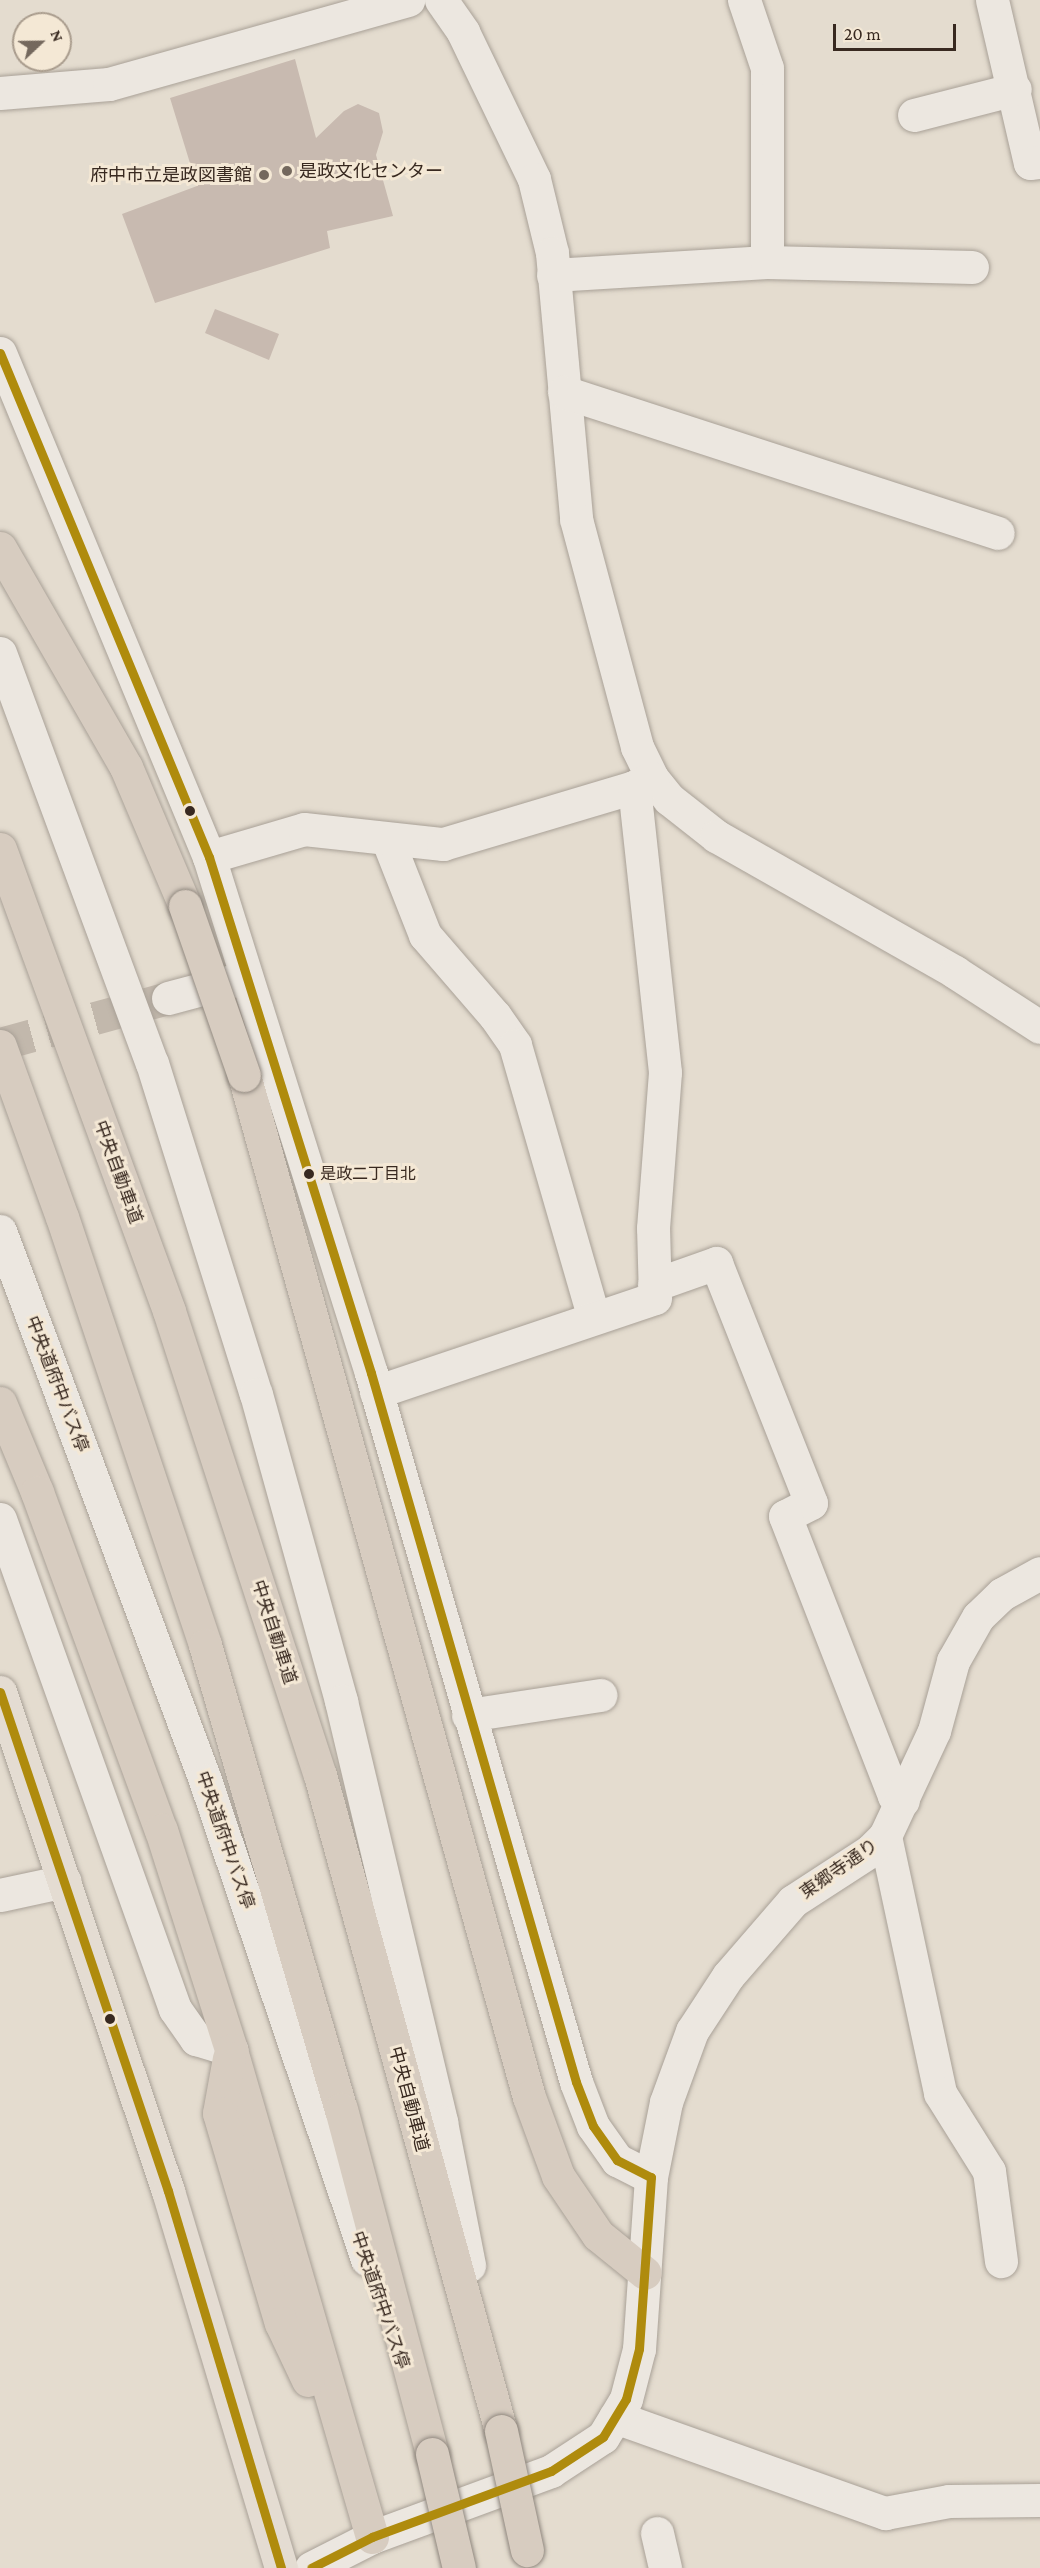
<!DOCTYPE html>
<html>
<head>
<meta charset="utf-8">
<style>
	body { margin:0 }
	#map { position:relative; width:1040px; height:2568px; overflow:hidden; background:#e4dccf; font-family:"Crimson Pro","Noto Sans JP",serif }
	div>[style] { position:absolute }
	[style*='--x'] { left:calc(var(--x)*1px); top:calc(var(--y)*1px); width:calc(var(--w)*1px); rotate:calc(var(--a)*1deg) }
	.building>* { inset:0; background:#c8bab0 }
	.minor-tunnel>* { height:33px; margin-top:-16.5px; transform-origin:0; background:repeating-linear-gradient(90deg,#c2b8ac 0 33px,transparent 0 49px) }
	.roads { filter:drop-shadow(0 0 2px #a9a197) drop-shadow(0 0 2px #a9a197) }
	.minor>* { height:33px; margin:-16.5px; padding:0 16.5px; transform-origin:16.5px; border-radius:16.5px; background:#ece7e0 }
	.major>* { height:33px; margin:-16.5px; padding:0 16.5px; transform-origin:16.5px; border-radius:16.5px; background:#e4dcd2 }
	.highway>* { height:33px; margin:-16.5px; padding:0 16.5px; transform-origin:16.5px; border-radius:16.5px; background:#d7ccc0 }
	.bridges { filter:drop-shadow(0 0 2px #8f877e) drop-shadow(0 0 2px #8f877e) }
	.highway-bridge>* { height:33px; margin:-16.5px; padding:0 16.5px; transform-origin:16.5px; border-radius:16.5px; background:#d7ccc0 }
	.bus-1>* { height:9px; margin:-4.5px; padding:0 4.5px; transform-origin:4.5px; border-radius:4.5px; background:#af8b0d }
	.dots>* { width:16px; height:16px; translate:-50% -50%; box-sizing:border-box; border:3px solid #f4e8d5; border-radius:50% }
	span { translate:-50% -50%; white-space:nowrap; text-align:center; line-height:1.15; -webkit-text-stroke:6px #f4e8d5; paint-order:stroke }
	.bus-label { font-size:16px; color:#382920 }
	.left { translate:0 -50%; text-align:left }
	.poi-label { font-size:18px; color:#382920 }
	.right { translate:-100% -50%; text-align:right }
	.street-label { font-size:18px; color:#382920 }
	.north { position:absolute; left:12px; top:12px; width:60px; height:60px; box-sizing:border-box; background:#f4e8d5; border:2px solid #a99c8d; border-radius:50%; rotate:68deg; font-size:16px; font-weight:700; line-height:24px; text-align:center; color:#382920 }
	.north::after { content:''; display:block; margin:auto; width:21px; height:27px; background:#74685d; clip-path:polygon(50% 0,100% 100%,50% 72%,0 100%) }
	.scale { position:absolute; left:833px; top:24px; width:123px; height:27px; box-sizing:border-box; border:3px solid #382920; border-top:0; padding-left:8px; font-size:18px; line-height:21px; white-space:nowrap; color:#382920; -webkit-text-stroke:4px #f4e8d5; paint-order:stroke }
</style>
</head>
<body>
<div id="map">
	<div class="building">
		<div style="clip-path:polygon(295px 59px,316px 138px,344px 111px,358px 104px,379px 113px,383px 132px,376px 155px,393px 216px,327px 231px,330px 248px,155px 303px,122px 214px,197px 186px,170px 98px)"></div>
		<div style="clip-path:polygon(215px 309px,279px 334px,269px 360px,205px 333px)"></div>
	</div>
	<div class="minor-tunnel">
		<div style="--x:0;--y:1044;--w:174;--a:-15.3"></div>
	</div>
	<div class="roads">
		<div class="minor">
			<div style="--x:441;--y:0;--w:39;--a:55"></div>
			<div style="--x:463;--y:32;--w:163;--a:64.2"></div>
			<div style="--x:534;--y:179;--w:76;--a:76.3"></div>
			<div style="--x:552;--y:253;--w:267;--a:84.8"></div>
			<div style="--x:576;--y:519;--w:236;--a:75"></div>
			<div style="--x:637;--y:747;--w:34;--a:64"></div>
			<div style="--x:652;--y:778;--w:27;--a:51"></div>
			<div style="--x:669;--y:799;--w:60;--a:38.2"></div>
			<div style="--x:716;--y:836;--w:275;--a:29.6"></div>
			<div style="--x:955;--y:972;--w:101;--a:32.9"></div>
			<div style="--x:992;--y:0;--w:167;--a:76.9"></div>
			<div style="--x:1030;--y:163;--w:10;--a:-6"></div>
			<div style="--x:0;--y:93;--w:109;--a:-4.7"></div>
			<div style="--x:109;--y:84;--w:311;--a:-15.7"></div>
			<div style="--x:914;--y:115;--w:104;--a:-14.4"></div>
			<div style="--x:767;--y:262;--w:205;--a:1.4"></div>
			<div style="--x:553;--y:275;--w:214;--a:-3.5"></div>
			<div style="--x:767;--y:262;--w:194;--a:-90"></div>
			<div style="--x:767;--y:68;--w:72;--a:-108.7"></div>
			<div style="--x:0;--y:353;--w:546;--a:67.48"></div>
			<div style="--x:209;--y:857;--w:541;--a:72.57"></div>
			<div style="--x:371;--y:1373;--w:738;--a:73.87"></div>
			<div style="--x:576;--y:2082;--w:47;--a:68.9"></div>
			<div style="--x:593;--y:2126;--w:42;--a:54.8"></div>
			<div style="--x:617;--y:2160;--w:38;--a:27"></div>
			<div style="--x:564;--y:392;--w:456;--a:18"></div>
			<div style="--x:0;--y:653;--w:437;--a:69.7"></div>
			<div style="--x:152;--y:1063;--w:347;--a:72.6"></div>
			<div style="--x:256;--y:1394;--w:319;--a:74.5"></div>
			<div style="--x:341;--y:1701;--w:433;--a:76.6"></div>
			<div style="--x:441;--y:2122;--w:146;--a:78.9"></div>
			<div style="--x:388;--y:841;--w:101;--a:68.5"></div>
			<div style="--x:425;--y:935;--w:107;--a:49.2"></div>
			<div style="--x:495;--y:1016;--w:35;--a:55"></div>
			<div style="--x:515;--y:1045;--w:284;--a:73.9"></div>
			<div style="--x:209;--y:857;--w:99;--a:-16.4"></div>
			<div style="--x:304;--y:829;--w:140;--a:6.2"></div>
			<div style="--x:443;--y:844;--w:199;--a:-16.6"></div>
			<div style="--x:634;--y:787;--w:20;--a:-27"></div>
			<div style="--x:168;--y:998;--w:73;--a:-15"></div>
			<div style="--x:0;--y:1231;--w:586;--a:69.52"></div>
			<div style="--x:205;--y:1780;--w:506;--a:71.31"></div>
			<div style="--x:654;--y:1285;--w:66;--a:-19.5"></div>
			<div style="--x:716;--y:1263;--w:258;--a:68.4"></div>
			<div style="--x:811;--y:1503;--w:29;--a:153"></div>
			<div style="--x:785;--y:1516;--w:300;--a:68.7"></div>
			<div style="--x:894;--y:1796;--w:10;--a:29"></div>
			<div style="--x:376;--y:1392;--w:294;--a:-18.6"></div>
			<div style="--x:655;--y:1298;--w:70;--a:-91.6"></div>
			<div style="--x:653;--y:1228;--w:156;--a:-85.6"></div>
			<div style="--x:665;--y:1072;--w:287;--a:-96.2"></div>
			<div style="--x:0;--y:1519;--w:520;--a:70.35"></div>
			<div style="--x:175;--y:2009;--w:37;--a:55"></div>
			<div style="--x:196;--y:2039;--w:37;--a:17"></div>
			<div style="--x:468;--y:1715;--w:134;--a:-8.6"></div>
			<div style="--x:885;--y:1836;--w:263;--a:77.9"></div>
			<div style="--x:940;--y:2093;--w:92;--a:57.9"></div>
			<div style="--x:989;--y:2171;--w:91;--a:82.4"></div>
			<div style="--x:0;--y:1895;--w:66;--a:-12.2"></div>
			<div style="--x:615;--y:2417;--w:287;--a:19.6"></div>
			<div style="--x:885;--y:2513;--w:65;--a:-10.6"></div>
			<div style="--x:949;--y:2501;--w:91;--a:-0.6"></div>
			<div style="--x:657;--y:2533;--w:36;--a:77"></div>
			<div style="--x:311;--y:2568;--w:68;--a:-26.9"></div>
			<div style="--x:372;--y:2537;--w:191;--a:-20.2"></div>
			<div style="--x:551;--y:2471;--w:62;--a:-33.2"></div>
			<div style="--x:603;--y:2437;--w:44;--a:-58.8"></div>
			<div style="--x:626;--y:2399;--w:52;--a:-75.4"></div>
			<div style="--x:639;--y:2349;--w:172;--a:-86"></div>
			<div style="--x:651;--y:2177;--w:76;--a:-78.7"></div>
			<div style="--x:666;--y:2102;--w:76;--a:-69.9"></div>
			<div style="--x:692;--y:2031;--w:66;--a:-56.8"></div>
			<div style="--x:728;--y:1976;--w:99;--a:-49.1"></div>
			<div style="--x:793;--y:1901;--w:92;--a:-33"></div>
			<div style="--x:870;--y:1851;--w:21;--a:-45"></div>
			<div style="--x:885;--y:1836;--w:116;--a:-65"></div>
			<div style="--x:934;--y:1731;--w:73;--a:-74.8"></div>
			<div style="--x:953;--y:1661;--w:51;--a:-60.4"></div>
			<div style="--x:978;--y:1617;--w:33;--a:-44"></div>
			<div style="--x:1002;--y:1594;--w:43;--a:-28.9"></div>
		</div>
		<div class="major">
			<div style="--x:0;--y:1692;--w:527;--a:71.39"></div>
			<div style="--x:168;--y:2191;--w:394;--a:73.3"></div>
		</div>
		<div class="highway">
			<div style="--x:0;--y:548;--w:253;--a:60.1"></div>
			<div style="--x:126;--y:767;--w:151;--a:67"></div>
			<div style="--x:0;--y:849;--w:492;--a:69.9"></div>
			<div style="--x:169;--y:1311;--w:488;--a:72"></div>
			<div style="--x:320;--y:1775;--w:681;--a:74.58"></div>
			<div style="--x:0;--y:1046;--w:182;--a:70.1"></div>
			<div style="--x:62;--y:1217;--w:451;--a:71.5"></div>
			<div style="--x:205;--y:1645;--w:484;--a:73.7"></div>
			<div style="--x:341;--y:2109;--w:357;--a:75.2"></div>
			<div style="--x:244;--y:1075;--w:1061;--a:74.42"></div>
			<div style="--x:529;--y:2097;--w:84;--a:69.8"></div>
			<div style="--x:558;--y:2176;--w:71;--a:55.9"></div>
			<div style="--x:598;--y:2235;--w:60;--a:39"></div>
			<div style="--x:0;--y:1403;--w:96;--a:67.4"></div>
			<div style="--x:37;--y:1492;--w:360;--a:69.9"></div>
			<div style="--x:161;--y:1830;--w:231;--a:72.3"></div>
			<div style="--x:231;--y:2050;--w:507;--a:73.85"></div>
			<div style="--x:229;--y:2058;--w:56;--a:100.3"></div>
			<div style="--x:219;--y:2113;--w:219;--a:73.6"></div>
			<div style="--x:281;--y:2323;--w:63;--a:64.7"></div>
		</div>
	</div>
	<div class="bridges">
		<div class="highway-bridge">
			<div style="--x:185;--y:906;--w:179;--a:70.8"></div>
			<div style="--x:501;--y:2431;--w:122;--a:77.7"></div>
			<div style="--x:432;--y:2454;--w:117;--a:76.7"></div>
		</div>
	</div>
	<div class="bus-1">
		<div style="--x:0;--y:353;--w:546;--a:67.48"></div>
		<div style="--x:209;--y:857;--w:541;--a:72.57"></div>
		<div style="--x:371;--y:1373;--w:738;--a:73.87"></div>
		<div style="--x:576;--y:2082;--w:47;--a:68.9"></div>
		<div style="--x:593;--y:2126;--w:42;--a:54.8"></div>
		<div style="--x:617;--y:2160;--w:38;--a:27"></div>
		<div style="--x:651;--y:2177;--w:172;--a:94"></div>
		<div style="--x:639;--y:2349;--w:52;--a:104.6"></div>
		<div style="--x:626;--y:2399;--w:44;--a:121.2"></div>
		<div style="--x:603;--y:2437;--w:62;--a:146.8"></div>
		<div style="--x:551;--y:2471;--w:191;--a:159.8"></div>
		<div style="--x:372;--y:2537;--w:68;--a:153.1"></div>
		<div style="--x:0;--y:1692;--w:527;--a:71.39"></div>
		<div style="--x:168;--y:2191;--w:394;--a:73.3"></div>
	</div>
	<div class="dots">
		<div style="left:287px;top:171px;background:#74685d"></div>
		<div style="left:264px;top:175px;background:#74685d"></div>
		<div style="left:190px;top:811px;background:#382920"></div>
		<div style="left:309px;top:1174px;background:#382920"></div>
		<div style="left:110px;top:2019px;background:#382920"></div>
	</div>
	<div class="bus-label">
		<span class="left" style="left:320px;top:1174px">是政二丁目北</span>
	</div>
	<div class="poi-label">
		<span class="left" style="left:299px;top:171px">是政文化センター</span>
		<span class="right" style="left:252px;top:175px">府中市立是政図書館</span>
	</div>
	<div class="street-label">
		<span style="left:118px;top:1172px;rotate:70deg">中央自動車道</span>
		<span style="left:57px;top:1384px;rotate:69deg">中央道府中バス停</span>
		<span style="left:274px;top:1632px;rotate:72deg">中央自動車道</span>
		<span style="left:225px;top:1840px;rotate:71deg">中央道府中バス停</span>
		<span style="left:839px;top:1869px;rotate:-35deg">東郷寺通り</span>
		<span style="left:409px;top:2099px;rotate:75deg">中央自動車道</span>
		<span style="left:380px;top:2300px;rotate:71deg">中央道府中バス停</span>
	</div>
	<div class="north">N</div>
	<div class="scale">20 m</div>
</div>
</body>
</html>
